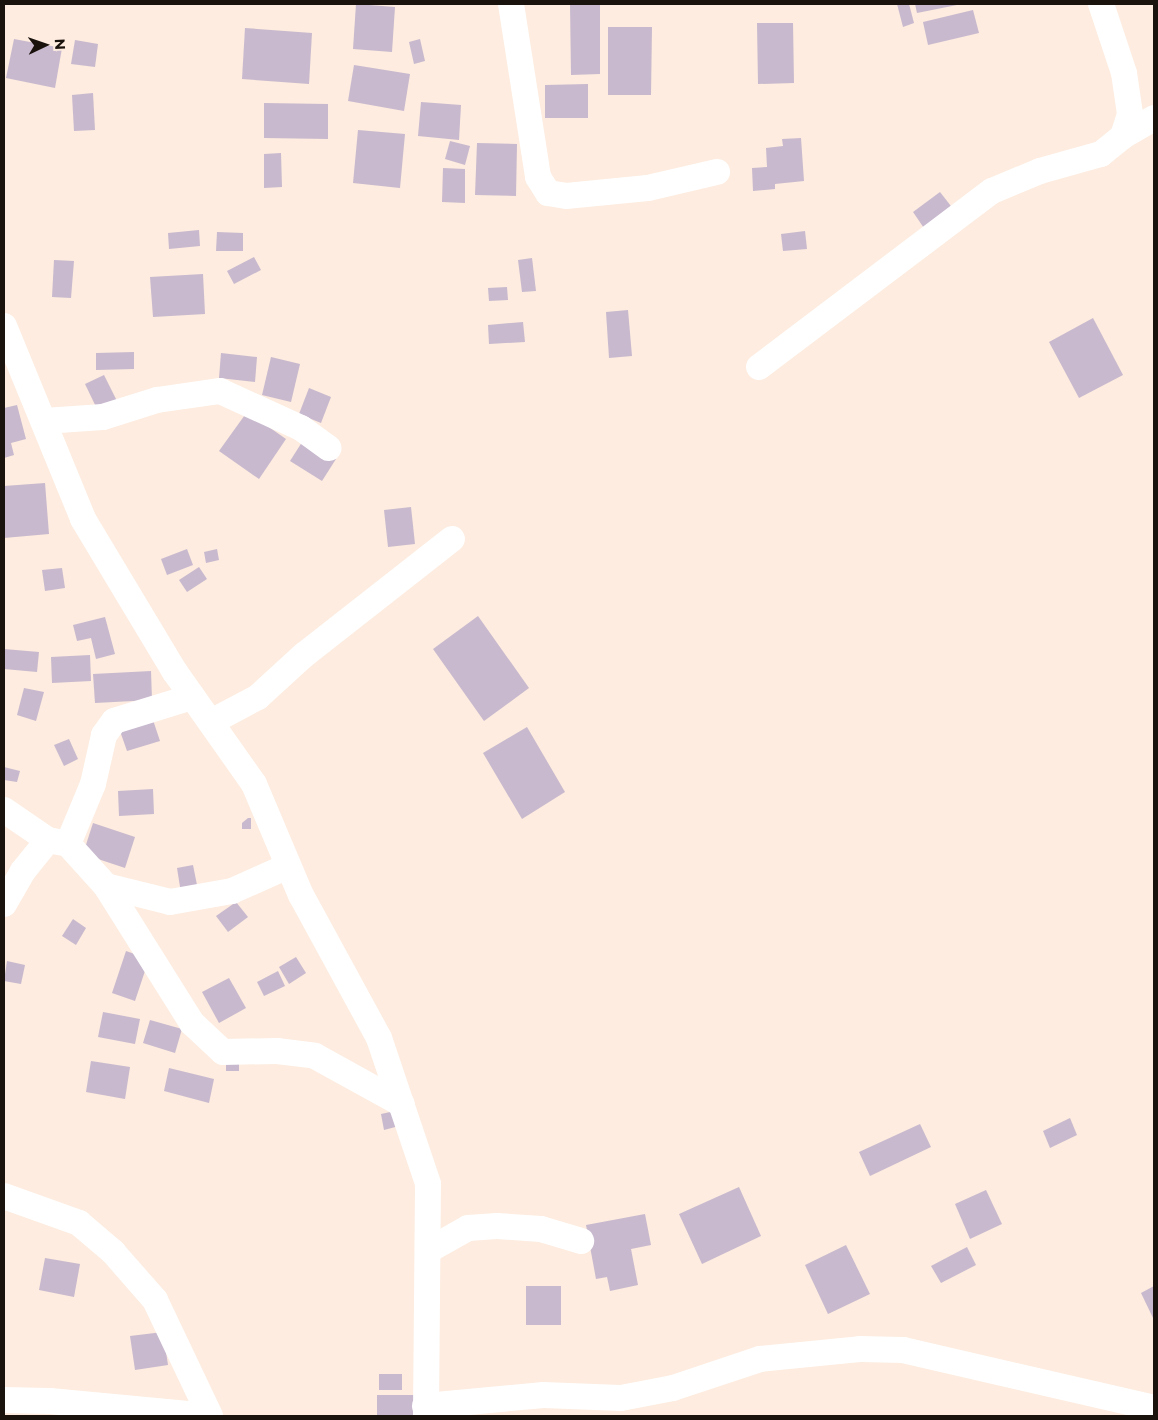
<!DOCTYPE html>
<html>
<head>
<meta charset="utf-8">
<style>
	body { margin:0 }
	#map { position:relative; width:1158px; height:1420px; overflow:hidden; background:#fdecdf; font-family:Montserrat,sans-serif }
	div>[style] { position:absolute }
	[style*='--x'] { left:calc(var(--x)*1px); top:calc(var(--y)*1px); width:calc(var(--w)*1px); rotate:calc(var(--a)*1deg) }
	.building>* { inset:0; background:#c8b9ce }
	.street>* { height:26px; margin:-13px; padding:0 13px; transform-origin:13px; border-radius:13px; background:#fff }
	span { translate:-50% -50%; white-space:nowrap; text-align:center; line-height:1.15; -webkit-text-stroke:5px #fdecdf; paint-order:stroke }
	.frame { position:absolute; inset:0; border:5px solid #1a120d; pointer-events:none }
	.north { position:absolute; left:20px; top:20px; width:50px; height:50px; -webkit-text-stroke:4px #fdecdf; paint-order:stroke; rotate:87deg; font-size:14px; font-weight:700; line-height:20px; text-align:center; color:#1a120d }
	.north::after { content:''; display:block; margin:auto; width:18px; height:22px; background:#1a120d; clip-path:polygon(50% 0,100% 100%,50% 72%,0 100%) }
</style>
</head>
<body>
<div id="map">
	<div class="building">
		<div style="clip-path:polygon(356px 4px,395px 7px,392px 52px,353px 49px)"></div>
		<div style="clip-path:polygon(570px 4px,600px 4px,600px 74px,571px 75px)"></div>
		<div style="clip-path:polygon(897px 4px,909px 4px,914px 23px,903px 27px)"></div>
		<div style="clip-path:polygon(915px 4px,957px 4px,957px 5px,917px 13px)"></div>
		<div style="clip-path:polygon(973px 10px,979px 33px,928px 45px,923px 22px)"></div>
		<div style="clip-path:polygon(757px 23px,793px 23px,794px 83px,758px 84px)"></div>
		<div style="clip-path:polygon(608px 27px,652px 27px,651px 95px,608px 95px)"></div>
		<div style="clip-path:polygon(245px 28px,312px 33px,309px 84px,242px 79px)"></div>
		<div style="clip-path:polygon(14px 39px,62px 48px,55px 88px,6px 78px)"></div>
		<div style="clip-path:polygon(420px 39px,425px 61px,414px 64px,409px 42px)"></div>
		<div style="clip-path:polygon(75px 40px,98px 44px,95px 67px,71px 64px)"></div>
		<div style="clip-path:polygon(354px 65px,410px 74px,404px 111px,348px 101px)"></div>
		<div style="clip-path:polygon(588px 84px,588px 118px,545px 118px,545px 85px)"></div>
		<div style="clip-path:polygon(93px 93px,95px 130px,74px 131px,72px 95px)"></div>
		<div style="clip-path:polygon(421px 102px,461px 105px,459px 140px,418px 136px)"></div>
		<div style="clip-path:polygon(264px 103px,328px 104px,328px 139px,264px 138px)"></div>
		<div style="clip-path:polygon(358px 130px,405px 134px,400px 188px,353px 183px)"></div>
		<div style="clip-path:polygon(801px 138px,804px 181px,775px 184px,775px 189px,753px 191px,752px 168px,767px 167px,766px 148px,783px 146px,782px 139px)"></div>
		<div style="clip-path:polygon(450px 141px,470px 146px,465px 165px,445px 159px)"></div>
		<div style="clip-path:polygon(477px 143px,517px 144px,516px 196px,475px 195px)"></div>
		<div style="clip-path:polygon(281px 153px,282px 187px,264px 188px,264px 154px)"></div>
		<div style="clip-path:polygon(443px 168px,465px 169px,465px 203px,442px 202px)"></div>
		<div style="clip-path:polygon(940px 192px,954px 210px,926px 231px,913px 212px)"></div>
		<div style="clip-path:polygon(199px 230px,200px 246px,169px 249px,168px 233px)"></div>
		<div style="clip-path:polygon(805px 231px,807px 249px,783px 251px,781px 234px)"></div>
		<div style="clip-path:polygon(217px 232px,243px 233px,243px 251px,216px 251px)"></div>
		<div style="clip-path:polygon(254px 257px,261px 270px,234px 284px,227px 271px)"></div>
		<div style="clip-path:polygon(532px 258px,536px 291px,522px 292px,518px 260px)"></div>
		<div style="clip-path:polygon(54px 260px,74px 261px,71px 298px,52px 297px)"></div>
		<div style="clip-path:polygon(203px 274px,205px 314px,153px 317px,150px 277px)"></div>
		<div style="clip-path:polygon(507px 287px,508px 300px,489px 301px,488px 288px)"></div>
		<div style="clip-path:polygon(628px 310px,632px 356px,609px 358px,606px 312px)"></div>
		<div style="clip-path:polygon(1093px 318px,1123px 375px,1079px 398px,1049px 342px)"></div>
		<div style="clip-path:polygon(523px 322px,525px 342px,489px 344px,488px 325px)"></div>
		<div style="clip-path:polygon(134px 352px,134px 369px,96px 370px,96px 353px)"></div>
		<div style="clip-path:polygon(221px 353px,257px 357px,255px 382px,219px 378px)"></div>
		<div style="clip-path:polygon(271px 357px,300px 364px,291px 402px,262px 395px)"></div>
		<div style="clip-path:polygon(104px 375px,117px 401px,98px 411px,85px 384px)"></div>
		<div style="clip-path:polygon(309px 388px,331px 397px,321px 423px,299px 414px)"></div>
		<div style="clip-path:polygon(17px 405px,26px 439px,11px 443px,14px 455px,4px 458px,4px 408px)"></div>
		<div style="clip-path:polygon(247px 412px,286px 439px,259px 479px,219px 451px)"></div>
		<div style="clip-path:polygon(304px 439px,336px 459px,322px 481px,290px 461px)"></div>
		<div style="clip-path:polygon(45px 483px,49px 534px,4px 538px,4px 486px)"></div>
		<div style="clip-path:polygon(411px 507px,415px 544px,388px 547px,384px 510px)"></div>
		<div style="clip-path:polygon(187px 549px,193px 565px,167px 575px,161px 559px)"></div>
		<div style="clip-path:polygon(217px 549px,219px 560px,206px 563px,204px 552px)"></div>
		<div style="clip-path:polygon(199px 567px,207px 579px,187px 592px,179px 580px)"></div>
		<div style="clip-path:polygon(62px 568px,65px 588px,45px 591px,42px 570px)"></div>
		<div style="clip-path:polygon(478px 616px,529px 688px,484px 721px,433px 649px)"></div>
		<div style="clip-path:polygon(105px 617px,115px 654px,96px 659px,91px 638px,77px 641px,73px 625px)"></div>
		<div style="clip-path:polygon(4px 649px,39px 652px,37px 672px,4px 669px)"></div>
		<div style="clip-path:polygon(90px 655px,91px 681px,52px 683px,51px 657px)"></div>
		<div style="clip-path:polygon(151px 671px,152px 700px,95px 703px,93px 674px)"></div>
		<div style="clip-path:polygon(24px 688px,44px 692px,36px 721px,17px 715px)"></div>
		<div style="clip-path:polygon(153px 720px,160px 741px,127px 751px,120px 731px)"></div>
		<div style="clip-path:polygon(527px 727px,565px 792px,522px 819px,483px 753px)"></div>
		<div style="clip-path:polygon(69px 739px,78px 759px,64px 766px,54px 745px)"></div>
		<div style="clip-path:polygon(4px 767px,20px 771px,17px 782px,4px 780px)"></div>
		<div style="clip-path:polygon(153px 789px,154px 814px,119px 816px,118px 791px)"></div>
		<div style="clip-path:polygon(248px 818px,251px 818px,251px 829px,242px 829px,242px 823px)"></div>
		<div style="clip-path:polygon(93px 823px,135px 837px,125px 868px,83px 854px)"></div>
		<div style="clip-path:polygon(193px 865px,198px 890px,181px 893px,177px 868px)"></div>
		<div style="clip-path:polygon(236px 902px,248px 917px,228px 932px,216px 916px)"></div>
		<div style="clip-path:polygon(73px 919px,86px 928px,76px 945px,62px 936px)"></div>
		<div style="clip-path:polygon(126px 951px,149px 959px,135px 1001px,112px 993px)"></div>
		<div style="clip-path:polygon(296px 957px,306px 973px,289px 984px,279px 967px)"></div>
		<div style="clip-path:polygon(7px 961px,25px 965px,21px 984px,4px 981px)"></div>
		<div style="clip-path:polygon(278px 971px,285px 986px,264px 996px,257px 982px)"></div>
		<div style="clip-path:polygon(229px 978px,246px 1008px,219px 1023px,202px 992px)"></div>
		<div style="clip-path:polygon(103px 1012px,140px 1019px,135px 1044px,98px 1037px)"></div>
		<div style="clip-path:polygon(150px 1020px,182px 1029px,175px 1053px,143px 1043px)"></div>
		<div style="clip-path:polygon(226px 1055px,239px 1055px,239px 1071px,226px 1071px)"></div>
		<div style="clip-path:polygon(91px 1061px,130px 1067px,125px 1099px,86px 1092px)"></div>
		<div style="clip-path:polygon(169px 1068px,214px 1079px,209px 1103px,164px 1091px)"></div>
		<div style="clip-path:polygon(395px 1111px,399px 1126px,384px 1130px,381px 1114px)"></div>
		<div style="clip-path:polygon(1070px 1118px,1077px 1135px,1050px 1148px,1043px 1131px)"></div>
		<div style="clip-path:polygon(920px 1124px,931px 1147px,870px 1176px,859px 1152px)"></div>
		<div style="clip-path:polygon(739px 1187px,761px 1236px,702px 1264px,679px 1214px)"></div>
		<div style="clip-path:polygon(986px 1190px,1002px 1224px,970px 1239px,955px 1204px)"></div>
		<div style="clip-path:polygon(645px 1214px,651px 1245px,631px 1249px,638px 1285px,610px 1291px,607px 1277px,596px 1279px,586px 1225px)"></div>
		<div style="clip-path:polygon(846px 1245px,870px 1294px,828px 1314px,805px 1265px)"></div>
		<div style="clip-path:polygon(967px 1247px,976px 1265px,941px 1283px,931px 1266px)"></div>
		<div style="clip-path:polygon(45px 1258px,80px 1264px,74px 1297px,39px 1290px)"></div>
		<div style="clip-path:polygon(526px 1286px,561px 1286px,561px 1325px,526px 1325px)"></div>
		<div style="clip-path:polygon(1154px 1286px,1154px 1320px,1141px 1293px)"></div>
		<div style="clip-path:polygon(163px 1332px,168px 1365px,135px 1370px,130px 1336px)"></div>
		<div style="clip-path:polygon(379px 1374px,402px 1374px,402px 1390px,379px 1390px)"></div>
		<div style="clip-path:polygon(377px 1395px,414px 1395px,414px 1416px,377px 1416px)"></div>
	</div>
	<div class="street">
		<div style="--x:511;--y:4;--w:175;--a:81.1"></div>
		<div style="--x:538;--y:177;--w:19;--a:58"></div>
		<div style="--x:548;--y:193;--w:18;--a:9"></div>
		<div style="--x:566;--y:196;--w:82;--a:-5.6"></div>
		<div style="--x:648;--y:188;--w:71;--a:-13.1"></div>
		<div style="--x:1123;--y:136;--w:36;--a:-30"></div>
		<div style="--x:4;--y:326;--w:209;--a:67.7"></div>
		<div style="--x:83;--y:519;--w:179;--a:59"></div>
		<div style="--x:175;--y:672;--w:137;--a:54.8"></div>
		<div style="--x:254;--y:784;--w:121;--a:67.1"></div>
		<div style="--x:301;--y:895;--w:163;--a:61.4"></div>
		<div style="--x:379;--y:1038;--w:154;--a:71.4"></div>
		<div style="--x:428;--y:1184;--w:232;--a:90.5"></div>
		<div style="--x:759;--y:367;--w:292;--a:-37.1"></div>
		<div style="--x:992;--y:191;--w:52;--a:-22.6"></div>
		<div style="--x:1040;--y:171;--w:63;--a:-15.6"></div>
		<div style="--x:1101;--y:154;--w:28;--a:-39"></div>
		<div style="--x:1123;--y:136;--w:23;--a:-72"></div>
		<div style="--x:1130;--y:114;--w:41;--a:-98.3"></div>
		<div style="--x:1124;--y:73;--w:73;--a:-108.4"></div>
		<div style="--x:44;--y:421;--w:59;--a:-3.9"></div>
		<div style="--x:103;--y:417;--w:57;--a:-17.5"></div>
		<div style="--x:157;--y:400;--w:64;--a:-8.1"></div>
		<div style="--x:220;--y:391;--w:89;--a:24.6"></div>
		<div style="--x:301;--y:428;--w:34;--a:36"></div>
		<div style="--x:211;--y:722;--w:53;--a:-28"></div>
		<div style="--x:258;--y:697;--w:62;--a:-42.4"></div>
		<div style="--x:304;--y:655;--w:188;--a:-38.1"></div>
		<div style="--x:4;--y:810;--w:53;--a:34.3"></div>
		<div style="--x:48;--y:840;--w:20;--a:11"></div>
		<div style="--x:68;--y:844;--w:57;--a:47.9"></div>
		<div style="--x:106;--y:886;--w:162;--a:57.9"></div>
		<div style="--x:192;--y:1023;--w:42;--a:43.1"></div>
		<div style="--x:223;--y:1052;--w:54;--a:-1.1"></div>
		<div style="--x:277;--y:1051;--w:38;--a:7"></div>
		<div style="--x:315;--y:1056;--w:99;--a:28.9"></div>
		<div style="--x:68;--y:844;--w:65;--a:-67.4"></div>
		<div style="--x:93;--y:784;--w:50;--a:-77.3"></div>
		<div style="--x:104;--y:735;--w:17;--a:-54"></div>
		<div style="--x:114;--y:721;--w:82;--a:-17.1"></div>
		<div style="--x:106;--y:886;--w:66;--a:14"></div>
		<div style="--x:170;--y:902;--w:63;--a:-10.1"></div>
		<div style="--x:232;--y:891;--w:61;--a:-24.1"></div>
		<div style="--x:4;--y:904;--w:38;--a:-60"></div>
		<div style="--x:23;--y:871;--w:40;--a:-51"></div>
		<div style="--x:4;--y:1196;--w:80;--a:19.8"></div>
		<div style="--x:79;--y:1223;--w:45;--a:40.5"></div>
		<div style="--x:113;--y:1252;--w:64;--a:48.8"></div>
		<div style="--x:155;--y:1300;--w:128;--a:64.6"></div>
		<div style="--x:429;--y:1250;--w:45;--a:-29.4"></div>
		<div style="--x:468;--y:1228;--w:29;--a:-4"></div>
		<div style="--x:497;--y:1226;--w:44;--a:3.9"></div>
		<div style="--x:541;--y:1229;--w:42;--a:16.7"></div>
		<div style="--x:4;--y:1400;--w:46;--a:1.2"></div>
		<div style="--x:50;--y:1401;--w:160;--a:5.4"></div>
		<div style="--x:425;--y:1406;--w:119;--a:-5.3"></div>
		<div style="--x:543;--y:1395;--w:78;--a:2.2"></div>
		<div style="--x:621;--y:1398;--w:53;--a:-10.9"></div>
		<div style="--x:673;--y:1388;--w:92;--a:-18.4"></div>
		<div style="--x:760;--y:1359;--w:100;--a:-5.7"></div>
		<div style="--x:860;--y:1349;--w:43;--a:1.3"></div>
		<div style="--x:903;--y:1350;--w:258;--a:13"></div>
	</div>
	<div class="frame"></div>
	<div class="north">N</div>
</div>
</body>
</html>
